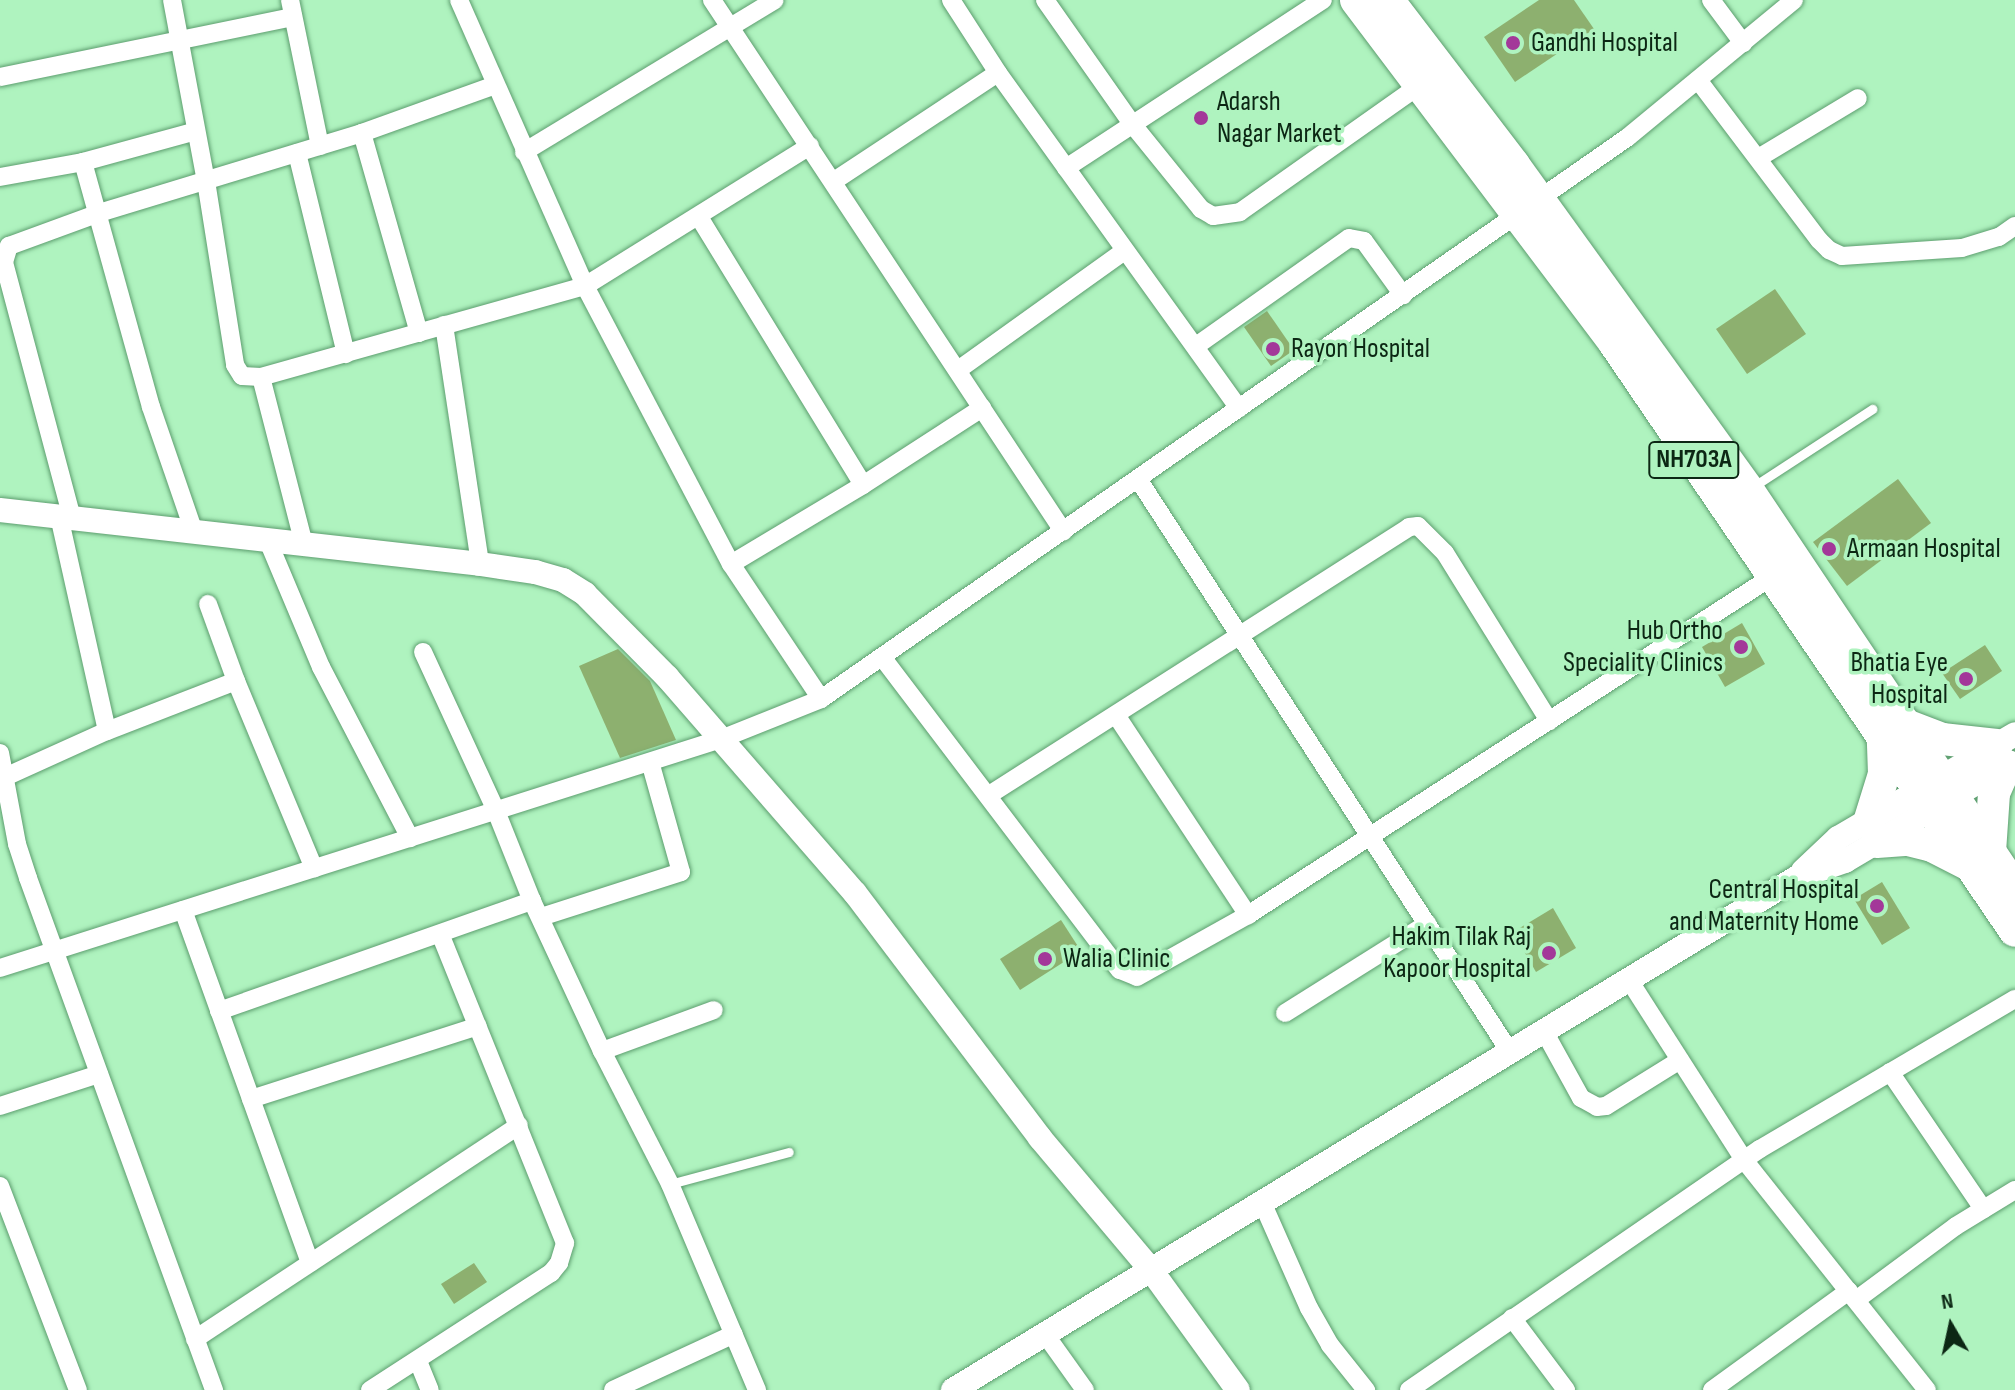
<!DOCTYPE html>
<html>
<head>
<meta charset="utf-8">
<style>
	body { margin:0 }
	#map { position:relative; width:2015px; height:1390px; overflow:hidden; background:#aff3bf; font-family:"Sofia Sans Condensed",sans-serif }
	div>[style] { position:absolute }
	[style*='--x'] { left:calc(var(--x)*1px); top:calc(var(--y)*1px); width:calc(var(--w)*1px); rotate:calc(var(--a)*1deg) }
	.building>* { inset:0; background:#8db06f }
	.roads { filter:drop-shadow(0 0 2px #5d9e6f) drop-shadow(0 0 2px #5d9e6f) }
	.service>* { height:9px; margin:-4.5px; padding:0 4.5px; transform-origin:4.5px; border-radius:4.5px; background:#fff }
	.minor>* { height:18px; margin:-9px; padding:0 9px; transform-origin:9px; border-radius:9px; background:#fff }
	.tertiary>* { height:24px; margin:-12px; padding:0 12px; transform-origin:12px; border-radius:12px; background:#fff }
	.trunk>* { height:32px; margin:-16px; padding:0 16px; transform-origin:16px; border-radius:16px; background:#fff }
	.dots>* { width:22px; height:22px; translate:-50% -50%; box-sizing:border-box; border:4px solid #aff3bf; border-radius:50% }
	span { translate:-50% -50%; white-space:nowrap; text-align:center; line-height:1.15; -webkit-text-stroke:7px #aff3bf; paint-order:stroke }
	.shield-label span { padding:2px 6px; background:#aff3bf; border:2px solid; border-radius:6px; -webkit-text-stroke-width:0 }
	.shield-label { font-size:26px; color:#0c2714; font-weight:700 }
	.poi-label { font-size:28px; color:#0c2714 }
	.left { translate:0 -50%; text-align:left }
	.right { translate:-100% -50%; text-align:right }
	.north { position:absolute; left:1911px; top:1286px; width:80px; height:80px; -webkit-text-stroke:6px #aff3bf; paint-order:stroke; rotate:351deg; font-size:22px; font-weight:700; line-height:32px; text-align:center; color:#0c2714 }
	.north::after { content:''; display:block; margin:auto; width:28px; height:36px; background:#0c2714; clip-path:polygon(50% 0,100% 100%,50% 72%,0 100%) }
</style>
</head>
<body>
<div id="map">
	<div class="building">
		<div style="clip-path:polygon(1539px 0,1574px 0,1594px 29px,1515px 82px,1484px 37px)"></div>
		<div style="clip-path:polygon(1775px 289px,1806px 334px,1747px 374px,1716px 329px)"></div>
		<div style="clip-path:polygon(1267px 311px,1294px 350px,1271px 366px,1244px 327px)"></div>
		<div style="clip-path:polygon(1898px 479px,1931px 523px,1847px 586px,1813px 542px)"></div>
		<div style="clip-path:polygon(1742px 623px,1765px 664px,1725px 687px,1702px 647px)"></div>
		<div style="clip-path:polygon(1985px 645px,2002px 671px,1960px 699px,1942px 673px)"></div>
		<div style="clip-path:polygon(618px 649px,650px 681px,676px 740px,620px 758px,579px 666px)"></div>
		<div style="clip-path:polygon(1882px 882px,1910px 928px,1882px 945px,1854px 899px)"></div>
		<div style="clip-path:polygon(1553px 908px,1576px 948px,1536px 972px,1513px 932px)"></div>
		<div style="clip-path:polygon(1061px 920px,1081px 951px,1020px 990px,1000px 959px)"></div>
		<div style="clip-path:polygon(474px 1263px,487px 1282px,454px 1304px,441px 1284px)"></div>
	</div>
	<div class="roads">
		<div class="service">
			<div style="--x:1751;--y:488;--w:145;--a:-33.1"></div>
			<div style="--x:670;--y:1184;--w:123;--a:-15.1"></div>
		</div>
		<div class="minor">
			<div style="--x:172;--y:0;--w:184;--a:79.4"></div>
			<div style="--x:206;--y:181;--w:186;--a:81"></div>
			<div style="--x:235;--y:365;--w:13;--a:58"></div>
			<div style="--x:242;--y:376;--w:19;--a:3"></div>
			<div style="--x:261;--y:377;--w:337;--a:-15.7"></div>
			<div style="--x:585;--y:286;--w:265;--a:-31.9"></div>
			<div style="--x:290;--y:0;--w:149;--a:78.4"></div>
			<div style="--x:459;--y:0;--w:313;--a:66.2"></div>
			<div style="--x:585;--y:286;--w:314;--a:62.3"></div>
			<div style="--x:731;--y:564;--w:162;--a:56.3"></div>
			<div style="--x:712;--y:0;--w:637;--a:56.53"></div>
			<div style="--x:951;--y:0;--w:87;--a:57.2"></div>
			<div style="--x:998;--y:73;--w:413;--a:54.3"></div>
			<div style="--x:1045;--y:0;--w:153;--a:54.9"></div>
			<div style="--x:1133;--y:125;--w:108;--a:51"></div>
			<div style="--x:1201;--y:209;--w:14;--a:30"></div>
			<div style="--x:1213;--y:216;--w:27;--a:-8"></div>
			<div style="--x:1240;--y:212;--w:220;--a:-35.2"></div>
			<div style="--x:1711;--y:0;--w:54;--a:53.3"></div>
			<div style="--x:0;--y:77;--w:299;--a:-11.6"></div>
			<div style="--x:1698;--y:80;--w:201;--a:52.9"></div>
			<div style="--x:1819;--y:240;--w:14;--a:45"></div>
			<div style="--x:1829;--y:250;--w:14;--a:25"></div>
			<div style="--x:1842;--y:256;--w:120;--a:-3.8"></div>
			<div style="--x:1962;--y:248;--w:39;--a:-17"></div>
			<div style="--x:1999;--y:237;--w:19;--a:-35"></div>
			<div style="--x:362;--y:133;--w:208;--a:74.1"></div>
			<div style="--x:524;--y:152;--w:293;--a:-31.2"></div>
			<div style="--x:297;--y:153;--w:207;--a:76.3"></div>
			<div style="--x:1760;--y:157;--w:114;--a:-31"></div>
			<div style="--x:83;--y:162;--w:254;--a:74.5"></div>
			<div style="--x:151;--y:407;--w:132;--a:71"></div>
			<div style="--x:1066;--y:168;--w:307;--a:-33.2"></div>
			<div style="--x:0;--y:177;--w:84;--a:-10.2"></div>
			<div style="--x:83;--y:162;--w:117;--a:-15.3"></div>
			<div style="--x:834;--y:181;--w:196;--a:-33.4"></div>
			<div style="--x:699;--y:217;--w:314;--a:58.5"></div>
			<div style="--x:444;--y:325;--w:242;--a:81.4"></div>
			<div style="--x:1196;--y:346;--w:187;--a:-35.2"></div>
			<div style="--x:1349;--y:238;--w:15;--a:11"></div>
			<div style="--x:1364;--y:241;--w:67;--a:54.2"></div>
			<div style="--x:958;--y:370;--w:203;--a:-35.6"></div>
			<div style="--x:261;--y:377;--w:173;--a:75.6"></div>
			<div style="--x:1138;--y:479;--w:683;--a:57.01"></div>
			<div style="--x:59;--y:516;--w:220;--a:77.4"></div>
			<div style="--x:72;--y:518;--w:265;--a:-104.9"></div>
			<div style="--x:4;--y:262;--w:17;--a:-73"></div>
			<div style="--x:9;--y:246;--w:96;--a:-20.1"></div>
			<div style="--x:99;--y:213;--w:275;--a:-16.9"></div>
			<div style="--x:362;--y:133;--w:141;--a:-19.8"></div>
			<div style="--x:268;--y:541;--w:137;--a:67.2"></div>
			<div style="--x:321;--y:667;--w:193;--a:62.5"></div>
			<div style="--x:731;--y:564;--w:154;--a:-30.9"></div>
			<div style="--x:863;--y:485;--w:142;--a:-32.9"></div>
			<div style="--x:208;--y:604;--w:82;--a:70"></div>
			<div style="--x:236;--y:681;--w:203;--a:67.4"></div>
			<div style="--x:423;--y:652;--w:175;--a:65.3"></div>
			<div style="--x:496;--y:811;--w:97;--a:68.2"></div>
			<div style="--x:532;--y:901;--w:166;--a:65"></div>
			<div style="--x:602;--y:1051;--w:149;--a:62.9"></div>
			<div style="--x:670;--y:1184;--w:224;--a:67.1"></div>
			<div style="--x:882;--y:657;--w:393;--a:52.8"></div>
			<div style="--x:1120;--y:970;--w:18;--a:22"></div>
			<div style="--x:1137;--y:977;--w:127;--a:-29.2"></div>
			<div style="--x:1248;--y:915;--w:625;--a:-32.85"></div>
			<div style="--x:1116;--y:715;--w:240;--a:56.6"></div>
			<div style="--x:0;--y:753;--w:93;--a:79.4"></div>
			<div style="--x:17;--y:844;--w:36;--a:72"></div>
			<div style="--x:28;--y:878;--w:545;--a:70.03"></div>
			<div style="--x:5;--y:777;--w:112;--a:-24.3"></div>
			<div style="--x:107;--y:731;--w:138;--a:-21.2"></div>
			<div style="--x:989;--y:795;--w:498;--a:-32.5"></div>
			<div style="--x:1409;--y:527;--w:9;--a:-6"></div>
			<div style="--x:1418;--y:526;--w:38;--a:45"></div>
			<div style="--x:1445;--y:553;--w:198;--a:58.2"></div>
			<div style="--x:183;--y:910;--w:375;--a:70.2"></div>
			<div style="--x:541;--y:917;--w:147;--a:-17.8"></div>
			<div style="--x:681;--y:872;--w:114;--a:-105.7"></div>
			<div style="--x:0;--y:968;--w:756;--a:-17.62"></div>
			<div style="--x:721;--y:739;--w:108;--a:-21.8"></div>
			<div style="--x:821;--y:699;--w:983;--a:-34.85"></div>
			<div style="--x:1628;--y:137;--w:215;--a:-39.5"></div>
			<div style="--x:1629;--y:980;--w:214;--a:57.4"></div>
			<div style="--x:1744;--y:1160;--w:294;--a:51.5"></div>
			<div style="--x:219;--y:1011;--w:332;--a:-19.4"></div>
			<div style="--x:1285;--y:1013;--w:168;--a:-32.1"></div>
			<div style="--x:1544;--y:1031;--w:77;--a:61.1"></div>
			<div style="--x:1581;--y:1098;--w:18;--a:29"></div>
			<div style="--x:1597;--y:1107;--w:9;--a:-6"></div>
			<div style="--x:1606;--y:1106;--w:87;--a:-31.9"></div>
			<div style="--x:602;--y:1051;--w:119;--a:-20.1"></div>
			<div style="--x:1890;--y:1072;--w:166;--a:55.8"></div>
			<div style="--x:251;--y:1099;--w:238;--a:-17.8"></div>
			<div style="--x:0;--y:1106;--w:104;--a:-17.9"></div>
			<div style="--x:0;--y:1186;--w:218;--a:69.1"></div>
			<div style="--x:1262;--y:1202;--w:116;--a:66.1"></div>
			<div style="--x:1309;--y:1308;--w:43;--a:60.4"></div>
			<div style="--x:1330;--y:1345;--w:58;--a:51.3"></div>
			<div style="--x:1856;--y:1300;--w:124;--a:-36.5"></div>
			<div style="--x:1956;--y:1226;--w:69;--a:-31.4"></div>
			<div style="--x:1512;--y:1318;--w:90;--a:53.1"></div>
			<div style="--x:1045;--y:1334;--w:69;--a:54.5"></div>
			<div style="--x:195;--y:1339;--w:388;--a:-33.4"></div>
			<div style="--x:418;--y:1361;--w:31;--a:68"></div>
			<div style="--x:370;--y:1390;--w:216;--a:-32.9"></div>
			<div style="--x:551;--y:1273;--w:13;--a:-51"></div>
			<div style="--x:559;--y:1263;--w:21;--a:-73"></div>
			<div style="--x:565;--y:1243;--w:333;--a:-112"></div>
			<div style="--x:613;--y:1390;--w:133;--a:-24.8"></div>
			<div style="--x:1409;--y:1390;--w:426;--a:-34.5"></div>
			<div style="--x:1760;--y:1149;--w:296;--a:-30.5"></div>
			<div style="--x:1712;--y:1390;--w:169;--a:-35.9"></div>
		</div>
		<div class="tertiary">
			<div style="--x:0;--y:510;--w:483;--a:6.4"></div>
			<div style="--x:480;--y:564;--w:56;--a:8.3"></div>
			<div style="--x:535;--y:572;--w:29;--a:16"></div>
			<div style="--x:563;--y:580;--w:26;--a:32"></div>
			<div style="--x:585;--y:594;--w:117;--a:45.3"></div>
			<div style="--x:667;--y:677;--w:286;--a:49"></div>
			<div style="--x:855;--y:893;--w:307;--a:52.9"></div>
			<div style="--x:1040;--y:1138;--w:172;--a:49.9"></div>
			<div style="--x:1151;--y:1270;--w:148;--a:54.1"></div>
			<div style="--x:1803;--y:871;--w:48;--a:-43.3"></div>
			<div style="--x:1838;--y:838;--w:205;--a:-30.4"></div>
			<div style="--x:953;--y:1390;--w:986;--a:-31.27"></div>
			<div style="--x:1796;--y:878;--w:52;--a:-19.1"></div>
			<div style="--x:1845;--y:861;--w:192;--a:-30.7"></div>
		</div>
		<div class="trunk">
			<div style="--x:1356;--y:0;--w:431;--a:53"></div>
			<div style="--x:1615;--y:344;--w:710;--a:55.73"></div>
			<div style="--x:1388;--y:0;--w:208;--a:52.6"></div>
			<div style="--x:1514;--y:165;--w:400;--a:54.2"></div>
			<div style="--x:1748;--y:490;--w:480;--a:56.2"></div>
			<div style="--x:1903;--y:724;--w:42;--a:21"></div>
			<div style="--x:1942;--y:739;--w:55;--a:6.2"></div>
			<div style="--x:1870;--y:819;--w:47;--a:-72.7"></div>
			<div style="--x:1884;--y:774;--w:37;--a:-92"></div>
			<div style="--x:1877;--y:842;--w:31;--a:-4"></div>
			<div style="--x:1908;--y:840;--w:25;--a:14"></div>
			<div style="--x:1932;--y:846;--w:39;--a:27"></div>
			<div style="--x:1990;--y:852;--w:59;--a:-86.1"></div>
			<div style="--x:1994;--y:793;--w:30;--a:-66"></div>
		</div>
	</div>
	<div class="dots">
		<div style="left:1513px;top:43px;background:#a33899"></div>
		<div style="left:1201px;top:118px;background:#a33899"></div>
		<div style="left:1273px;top:349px;background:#a33899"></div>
		<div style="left:1829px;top:549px;background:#a33899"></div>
		<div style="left:1741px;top:647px;background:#a33899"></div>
		<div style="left:1966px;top:679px;background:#a33899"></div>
		<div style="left:1877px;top:906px;background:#a33899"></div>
		<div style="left:1549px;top:953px;background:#a33899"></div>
		<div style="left:1045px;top:959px;background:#a33899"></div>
	</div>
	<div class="shield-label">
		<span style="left:1694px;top:460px">NH703A</span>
	</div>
	<div class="poi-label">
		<span class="left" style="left:1531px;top:43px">Gandhi Hospital</span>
		<span class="left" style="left:1217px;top:118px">Adarsh<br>Nagar Market</span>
		<span class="left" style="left:1291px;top:349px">Rayon Hospital</span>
		<span class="left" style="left:1847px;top:549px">Armaan Hospital</span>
		<span class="right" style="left:1723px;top:647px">Hub Ortho<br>Speciality Clinics</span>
		<span class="right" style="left:1948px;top:679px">Bhatia Eye<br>Hospital</span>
		<span class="right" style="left:1859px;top:906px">Central Hospital<br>and Maternity Home</span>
		<span class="right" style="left:1531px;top:953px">Hakim Tilak Raj<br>Kapoor Hospital</span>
		<span class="left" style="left:1063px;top:959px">Walia Clinic</span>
	</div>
	<div class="north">N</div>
</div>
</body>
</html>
